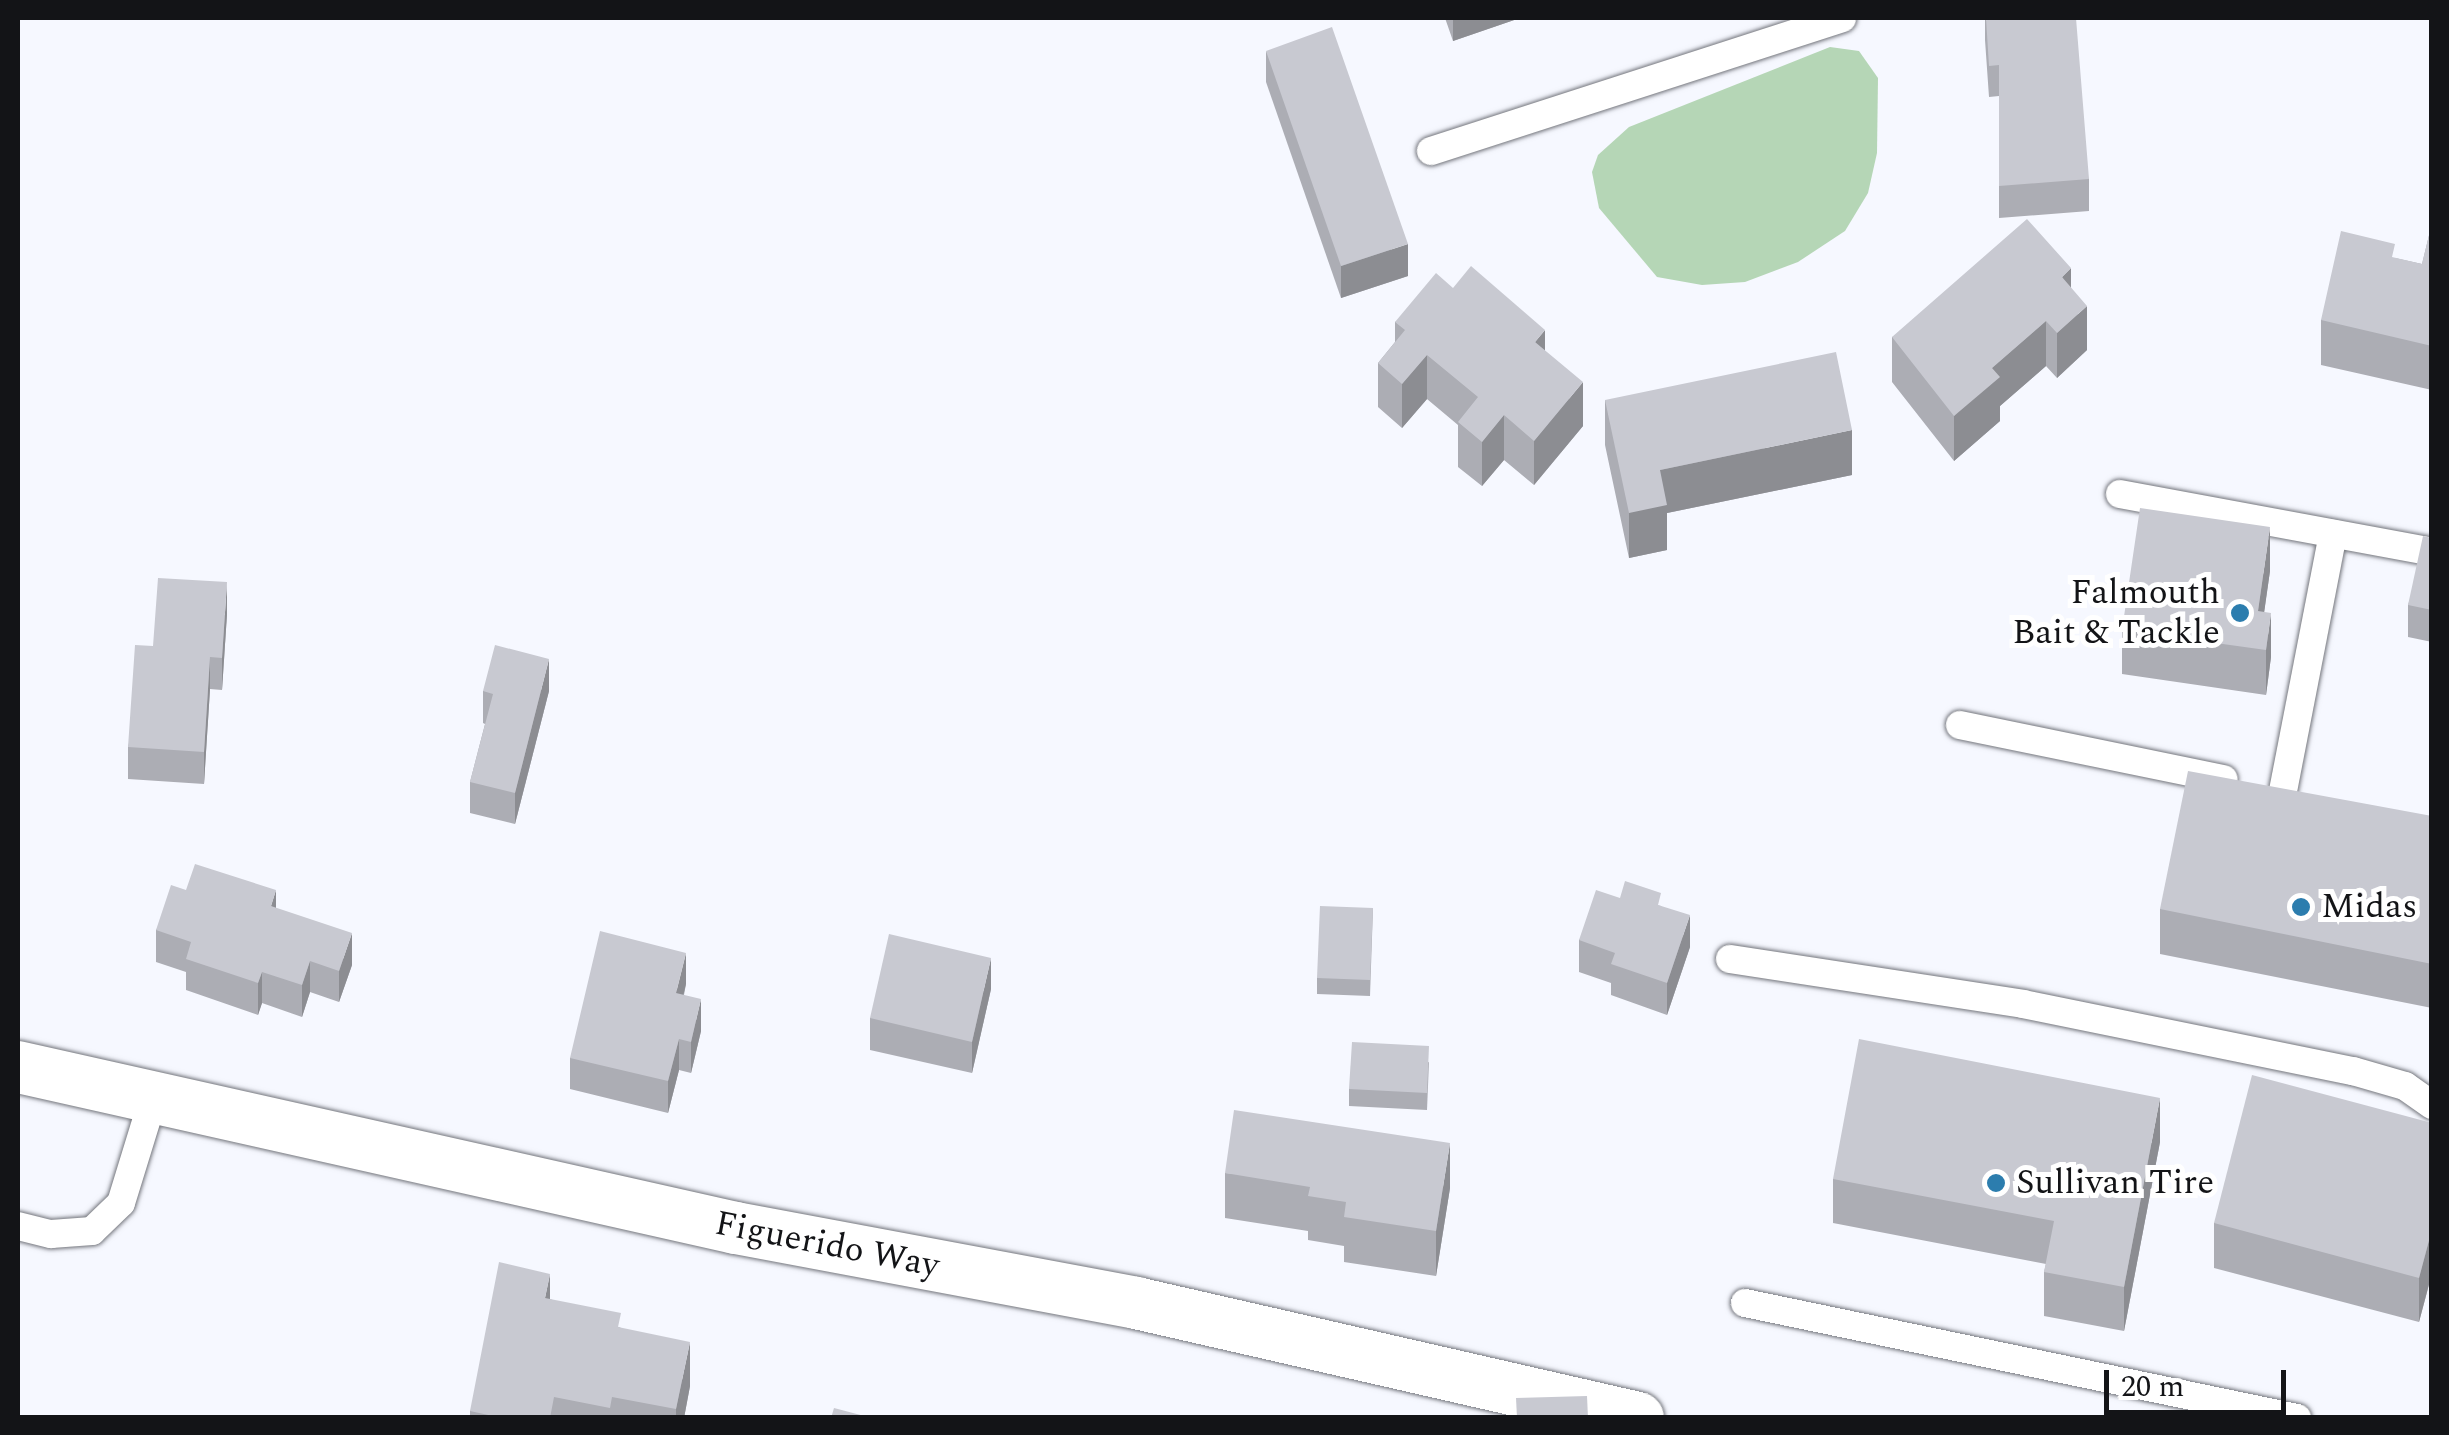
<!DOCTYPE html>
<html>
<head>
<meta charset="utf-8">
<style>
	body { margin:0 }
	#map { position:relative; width:2449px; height:1435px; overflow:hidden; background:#f6f8ff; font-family:Spectral,serif }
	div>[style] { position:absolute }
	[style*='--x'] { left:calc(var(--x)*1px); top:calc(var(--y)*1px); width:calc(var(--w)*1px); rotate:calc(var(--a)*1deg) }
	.green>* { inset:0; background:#b5d6b6 }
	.roads { filter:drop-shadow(0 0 2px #74767d) drop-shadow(0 0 2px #74767d) }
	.service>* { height:28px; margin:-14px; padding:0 14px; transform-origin:14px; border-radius:14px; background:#fff }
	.minor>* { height:52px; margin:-26px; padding:0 26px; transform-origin:26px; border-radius:26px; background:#fff }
	.wall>* { inset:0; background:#acadb4 }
	.shaded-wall>* { inset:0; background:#8c8d92 }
	.building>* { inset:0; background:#c8c9d1 }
	.dots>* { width:28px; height:28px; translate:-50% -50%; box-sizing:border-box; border:5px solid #fff; border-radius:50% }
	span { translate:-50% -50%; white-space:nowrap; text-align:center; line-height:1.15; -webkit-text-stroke:10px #fff; paint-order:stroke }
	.poi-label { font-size:35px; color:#131417 }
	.right { translate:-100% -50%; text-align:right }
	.left { translate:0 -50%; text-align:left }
	.street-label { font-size:35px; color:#131417 }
	.frame { position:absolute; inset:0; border:20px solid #131417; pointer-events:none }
	.scale { position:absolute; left:2104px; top:1370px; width:182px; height:45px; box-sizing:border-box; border:5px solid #131417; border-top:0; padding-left:12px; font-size:30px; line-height:35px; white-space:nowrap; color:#131417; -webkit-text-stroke:8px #fff; paint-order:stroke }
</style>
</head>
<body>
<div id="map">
	<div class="green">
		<div style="clip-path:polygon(1830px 47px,1859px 51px,1878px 78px,1877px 153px,1868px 193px,1845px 231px,1798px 262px,1745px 282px,1702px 285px,1657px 277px,1599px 208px,1592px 172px,1598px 155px,1629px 127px)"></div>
	</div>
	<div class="roads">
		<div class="service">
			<div style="--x:1431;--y:151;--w:432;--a:-17.9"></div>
			<div style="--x:2120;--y:494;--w:317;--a:10.5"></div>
			<div style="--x:1960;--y:725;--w:269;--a:11.6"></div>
			<div style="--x:2283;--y:791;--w:262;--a:-79"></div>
			<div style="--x:1730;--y:959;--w:296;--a:8.7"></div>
			<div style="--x:2023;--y:1004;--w:337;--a:11.5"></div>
			<div style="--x:2353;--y:1071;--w:54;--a:16.1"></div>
			<div style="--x:2405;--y:1086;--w:33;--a:35"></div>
			<div style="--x:18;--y:1226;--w:34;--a:14"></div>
			<div style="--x:51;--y:1234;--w:41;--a:-4.2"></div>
			<div style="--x:92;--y:1231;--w:40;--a:-44"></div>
			<div style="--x:121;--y:1203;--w:112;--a:-72.9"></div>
			<div style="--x:1745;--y:1303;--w:564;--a:11.77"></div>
		</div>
		<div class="minor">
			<div style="--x:18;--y:1067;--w:736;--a:12.64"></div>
			<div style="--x:736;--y:1228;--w:407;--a:10.6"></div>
			<div style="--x:1136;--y:1303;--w:515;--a:12.9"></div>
		</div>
	</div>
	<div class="wall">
		<div style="clip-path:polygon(1445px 18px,1520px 18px,1453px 41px)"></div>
		<div style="clip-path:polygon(1985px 18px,2089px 179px,2089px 211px,1999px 218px,1999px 96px,1989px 97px,1985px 40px)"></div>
		<div style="clip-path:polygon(1266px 51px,1408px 276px,1341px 298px,1266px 82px)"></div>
		<div style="clip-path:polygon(2432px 223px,2432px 390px,2321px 365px,2321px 320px,2395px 258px,2422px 264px)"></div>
		<div style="clip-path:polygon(1453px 288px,1545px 351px,1583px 426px,1534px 485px,1504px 460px,1482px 486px,1458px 467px,1458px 425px,1427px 399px,1402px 428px,1378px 407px,1378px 363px,1395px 342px,1395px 322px)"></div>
		<div style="clip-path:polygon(2071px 288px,2087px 350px,2057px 378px,2046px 366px,2000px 406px,2000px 421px,1954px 461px,1892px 382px,1892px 337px)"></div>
		<div style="clip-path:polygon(1605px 400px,1852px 475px,1667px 513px,1667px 550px,1629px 558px,1605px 445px)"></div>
		<div style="clip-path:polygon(2432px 538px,2432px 642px,2408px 637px,2408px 605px)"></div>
		<div style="clip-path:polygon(2270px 571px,2264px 612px,2271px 657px,2266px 695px,2122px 674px,2122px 630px)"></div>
		<div style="clip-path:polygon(227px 614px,222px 690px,210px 689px,204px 784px,128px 779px,128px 747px,153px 646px)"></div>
		<div style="clip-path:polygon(483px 691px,549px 691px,515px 824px,470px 813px,470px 782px,485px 724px,483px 723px)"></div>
		<div style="clip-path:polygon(2432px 816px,2432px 1008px,2160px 954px,2160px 909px)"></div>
		<div style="clip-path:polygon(186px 890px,276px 908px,352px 965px,339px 1002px,310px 992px,302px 1017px,262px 1003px,258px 1015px,186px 990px,186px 972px,156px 962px,156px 930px)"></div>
		<div style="clip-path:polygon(1620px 898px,1661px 906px,1690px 947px,1667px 1015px,1611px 995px,1611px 983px,1579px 972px,1579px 940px)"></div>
		<div style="clip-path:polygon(1373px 908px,1370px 996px,1317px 994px,1317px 978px)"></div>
		<div style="clip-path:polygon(686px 984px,684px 995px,701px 1031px,691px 1073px,679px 1070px,668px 1113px,570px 1089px,570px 1058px)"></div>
		<div style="clip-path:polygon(991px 989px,972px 1073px,870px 1050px,870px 1018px)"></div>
		<div style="clip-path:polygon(1429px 1062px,1427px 1110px,1349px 1106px,1349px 1089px)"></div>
		<div style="clip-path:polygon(2432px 1123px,2432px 1273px,2419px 1322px,2214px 1268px,2214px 1223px)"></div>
		<div style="clip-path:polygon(2160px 1142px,2124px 1331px,2044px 1316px,2044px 1272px,2046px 1264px,1833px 1223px,1833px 1179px)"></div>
		<div style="clip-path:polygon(1225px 1173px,1450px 1188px,1436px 1276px,1344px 1262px,1344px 1246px,1308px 1240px,1308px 1231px,1225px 1218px)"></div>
		<div style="clip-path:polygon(550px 1299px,621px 1328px,690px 1386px,684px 1418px,470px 1418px,470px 1411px)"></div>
	</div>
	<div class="shaded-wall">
		<div style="clip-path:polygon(1453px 18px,1520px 18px,1453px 41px)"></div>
		<div style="clip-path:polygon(1408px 244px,1408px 276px,1341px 298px,1341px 266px)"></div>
		<div style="clip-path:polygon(2071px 268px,2071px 313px,2062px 277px)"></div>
		<div style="clip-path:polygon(2087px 306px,2087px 350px,2057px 378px,2057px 333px)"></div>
		<div style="clip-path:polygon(2046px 321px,2046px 366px,2000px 406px,2000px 421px,1954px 461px,1954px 416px,1992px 368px)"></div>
		<div style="clip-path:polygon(1545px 330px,1545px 375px,1535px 342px)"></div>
		<div style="clip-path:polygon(1427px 355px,1427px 399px,1402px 428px,1402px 384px)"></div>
		<div style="clip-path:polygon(1583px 382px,1583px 426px,1534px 485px,1534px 441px)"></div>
		<div style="clip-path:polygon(1504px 415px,1504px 460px,1482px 486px,1482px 442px)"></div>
		<div style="clip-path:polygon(1852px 430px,1852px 475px,1667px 513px,1667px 550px,1629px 558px,1629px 513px,1660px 470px)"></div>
		<div style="clip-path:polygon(2270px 527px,2270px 571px,2259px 649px,2258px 611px)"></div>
		<div style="clip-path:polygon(227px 582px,227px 614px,222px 690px,222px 658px)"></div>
		<div style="clip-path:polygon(2271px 613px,2271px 657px,2266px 695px,2266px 650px)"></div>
		<div style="clip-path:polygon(210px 657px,210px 689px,204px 784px,204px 752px)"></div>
		<div style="clip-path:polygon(549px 659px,549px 691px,515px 824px,515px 793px)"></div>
		<div style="clip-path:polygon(276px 890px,276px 921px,271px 906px)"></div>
		<div style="clip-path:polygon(1690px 915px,1690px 947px,1667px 1015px,1667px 983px)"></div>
		<div style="clip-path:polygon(352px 933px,352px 965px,339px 1002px,339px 971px)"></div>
		<div style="clip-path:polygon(686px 953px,686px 984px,676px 1025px,676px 993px)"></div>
		<div style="clip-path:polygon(991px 958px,991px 989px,972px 1073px,972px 1042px)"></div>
		<div style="clip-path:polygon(310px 961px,310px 992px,302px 1017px,302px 985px)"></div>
		<div style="clip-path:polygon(262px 972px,262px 1003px,258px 1015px,258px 983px)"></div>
		<div style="clip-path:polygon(701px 999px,701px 1031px,691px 1073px,691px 1042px)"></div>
		<div style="clip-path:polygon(679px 1039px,679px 1070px,668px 1113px,668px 1081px)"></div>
		<div style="clip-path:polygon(2160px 1098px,2160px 1142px,2124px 1331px,2124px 1287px)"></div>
		<div style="clip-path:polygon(1450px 1143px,1450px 1188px,1436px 1276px,1436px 1231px)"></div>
		<div style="clip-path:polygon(2432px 1229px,2432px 1273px,2419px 1322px,2419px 1278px)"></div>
		<div style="clip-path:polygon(550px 1274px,550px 1318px,545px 1298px)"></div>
		<div style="clip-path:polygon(690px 1342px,690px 1386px,684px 1418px,676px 1418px,676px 1409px)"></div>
	</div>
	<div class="building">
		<div style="clip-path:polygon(1986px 18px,2076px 18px,2089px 179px,1999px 186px,1999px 65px,1989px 66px)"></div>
		<div style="clip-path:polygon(1332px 27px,1408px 244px,1341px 266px,1266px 51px)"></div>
		<div style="clip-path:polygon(2027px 219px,2071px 268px,2062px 277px,2087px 306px,2057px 333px,2046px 321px,1992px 368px,2000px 377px,1954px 416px,1892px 337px)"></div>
		<div style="clip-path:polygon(2432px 223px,2432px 346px,2321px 320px,2341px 231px,2395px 244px,2392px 257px,2422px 264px)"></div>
		<div style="clip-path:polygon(1471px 266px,1545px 330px,1535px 342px,1583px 382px,1534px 441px,1504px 415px,1482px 442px,1458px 422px,1478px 397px,1427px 355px,1402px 384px,1378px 363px,1405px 330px,1395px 322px,1436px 273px,1453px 288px)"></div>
		<div style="clip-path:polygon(1836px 352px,1852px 430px,1660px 470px,1667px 505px,1629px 513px,1605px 400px)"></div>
		<div style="clip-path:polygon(2140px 508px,2270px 527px,2258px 611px,2271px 613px,2266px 650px,2122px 630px)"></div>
		<div style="clip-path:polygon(2423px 536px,2432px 538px,2432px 610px,2408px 605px)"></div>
		<div style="clip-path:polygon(158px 578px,227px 582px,222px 658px,210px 657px,204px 752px,128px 747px,135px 645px,153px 646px)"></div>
		<div style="clip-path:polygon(495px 645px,549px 659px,515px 793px,470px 782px,493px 694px,483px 691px)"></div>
		<div style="clip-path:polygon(2188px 771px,2432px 816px,2432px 964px,2160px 909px)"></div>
		<div style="clip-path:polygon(195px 864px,276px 890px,271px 906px,352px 933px,339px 971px,310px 961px,302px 985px,262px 972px,258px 983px,186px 959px,191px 942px,156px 930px,171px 885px,186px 890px)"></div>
		<div style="clip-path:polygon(1625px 881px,1661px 893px,1658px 905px,1690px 915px,1667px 983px,1611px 964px,1615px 953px,1579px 940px,1596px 890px,1620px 898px)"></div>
		<div style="clip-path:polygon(1320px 906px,1373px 908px,1370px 980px,1317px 978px)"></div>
		<div style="clip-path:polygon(600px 931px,686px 953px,676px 993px,701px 999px,691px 1042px,679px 1039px,668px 1081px,570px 1058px)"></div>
		<div style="clip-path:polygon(889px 934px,991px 958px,972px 1042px,870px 1018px)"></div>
		<div style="clip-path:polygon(1859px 1039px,2160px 1098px,2124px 1287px,2044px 1272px,2054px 1221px,1833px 1179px)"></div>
		<div style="clip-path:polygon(1352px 1042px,1429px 1046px,1427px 1093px,1349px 1089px)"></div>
		<div style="clip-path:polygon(2252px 1075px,2432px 1123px,2432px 1229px,2419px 1278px,2214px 1223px)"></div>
		<div style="clip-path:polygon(1234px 1110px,1450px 1143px,1436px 1231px,1344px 1217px,1346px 1202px,1308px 1196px,1310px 1187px,1225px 1173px)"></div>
		<div style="clip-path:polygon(499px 1262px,550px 1274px,545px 1298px,621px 1313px,618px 1327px,690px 1342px,676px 1409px,612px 1397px,610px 1408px,554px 1397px,550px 1418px,502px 1418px,470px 1411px)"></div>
		<div style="clip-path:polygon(1587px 1396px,1588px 1418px,1517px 1418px,1516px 1398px)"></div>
		<div style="clip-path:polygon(834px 1408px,872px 1418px,831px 1418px)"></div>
	</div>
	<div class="dots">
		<div style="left:2240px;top:613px;background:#2c7dae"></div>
		<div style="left:2301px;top:907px;background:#2c7dae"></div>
		<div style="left:1996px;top:1183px;background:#2c7dae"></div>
	</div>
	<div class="poi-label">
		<span class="right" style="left:2220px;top:613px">Falmouth<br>Bait &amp; Tackle</span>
		<span class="left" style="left:2321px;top:907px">Midas</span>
		<span class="left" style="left:2016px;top:1183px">Sullivan Tire</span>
	</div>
	<div class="street-label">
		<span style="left:827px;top:1245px;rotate:11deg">Figuerido Way</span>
	</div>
	<div class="frame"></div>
	<div class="scale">20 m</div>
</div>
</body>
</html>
